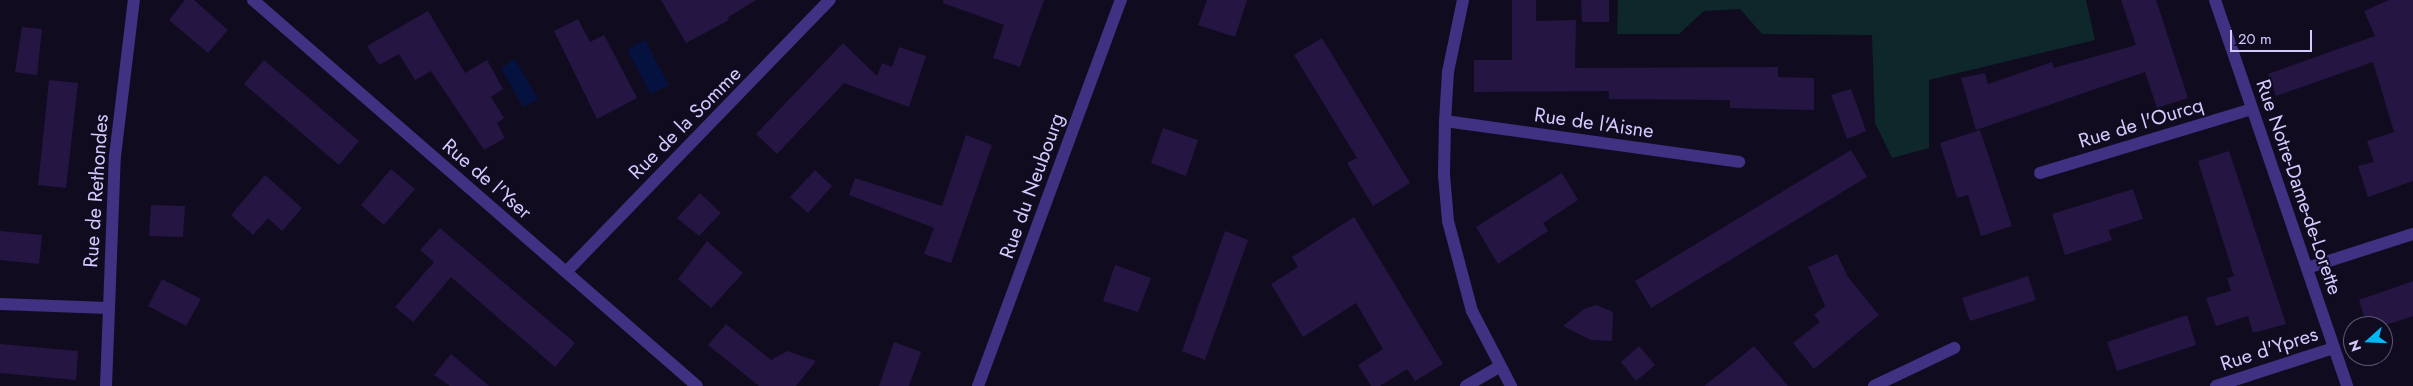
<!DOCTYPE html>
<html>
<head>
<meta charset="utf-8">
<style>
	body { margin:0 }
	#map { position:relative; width:2413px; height:386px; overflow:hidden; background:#110b20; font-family:Jost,sans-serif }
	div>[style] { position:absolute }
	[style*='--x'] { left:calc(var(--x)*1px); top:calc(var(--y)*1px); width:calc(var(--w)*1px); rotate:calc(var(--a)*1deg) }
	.green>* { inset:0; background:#0d272a }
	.water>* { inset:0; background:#05113f }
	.building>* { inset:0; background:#251542 }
	.minor>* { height:12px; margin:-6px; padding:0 6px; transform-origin:6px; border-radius:6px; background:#403183 }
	span { translate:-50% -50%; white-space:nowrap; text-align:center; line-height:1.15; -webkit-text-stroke:4px #110b20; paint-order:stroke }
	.street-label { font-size:20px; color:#d7c9ff }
	.north { position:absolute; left:2343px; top:316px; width:50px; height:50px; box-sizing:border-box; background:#110b20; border:1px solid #605779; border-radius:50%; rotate:250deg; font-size:14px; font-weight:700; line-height:20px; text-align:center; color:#d7c9ff }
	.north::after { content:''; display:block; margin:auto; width:18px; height:22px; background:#00b8f4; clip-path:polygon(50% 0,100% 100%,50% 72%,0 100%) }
	.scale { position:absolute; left:2230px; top:30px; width:82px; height:22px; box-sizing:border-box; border:2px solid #d7c9ff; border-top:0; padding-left:6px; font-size:15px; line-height:18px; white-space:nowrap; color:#d7c9ff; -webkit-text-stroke:4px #110b20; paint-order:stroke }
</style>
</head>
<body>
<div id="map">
	<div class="green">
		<div style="clip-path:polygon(1618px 0,2086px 0,2095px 40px,1929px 80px,1929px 148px,1892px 158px,1875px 123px,1872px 35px,1762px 34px,1740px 9px,1704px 11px,1679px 34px,1617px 34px)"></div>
	</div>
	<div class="water">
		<div style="clip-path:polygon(645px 40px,669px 85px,651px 94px,627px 50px)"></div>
		<div style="clip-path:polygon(515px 59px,538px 99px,523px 107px,501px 68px)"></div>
	</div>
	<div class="building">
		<div style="clip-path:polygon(185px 0,194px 0,228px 30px,208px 53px,169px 20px)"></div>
		<div style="clip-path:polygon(661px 0,756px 0,727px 18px,729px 20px,686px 43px)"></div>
		<div style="clip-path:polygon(943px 0,1044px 0,1020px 67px,993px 58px,1004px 25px,943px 3px)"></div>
		<div style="clip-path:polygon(1207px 0,1247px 0,1235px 37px,1198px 25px)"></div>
		<div style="clip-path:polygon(1512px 0,1536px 0,1536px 21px,1576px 20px,1575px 68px,1778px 67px,1778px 77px,1814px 78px,1814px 110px,1730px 108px,1730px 100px,1609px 99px,1609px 91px,1474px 92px,1474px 60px,1512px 60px)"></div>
		<div style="clip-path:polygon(1581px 0,1609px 0,1609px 22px,1582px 22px)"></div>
		<div style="clip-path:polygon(2121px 0,2156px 0,2188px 98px,2157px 108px,2145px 72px,1976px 130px,1961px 78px,1985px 73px,1988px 84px,2052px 62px,2054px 68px,2136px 45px)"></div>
		<div style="clip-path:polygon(2389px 0,2413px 0,2413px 181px,2368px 197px,2358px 166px,2374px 162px,2367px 141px,2394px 132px,2373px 62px,2276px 96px,2268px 74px,2375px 36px,2364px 11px)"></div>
		<div style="clip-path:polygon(428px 11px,465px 73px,487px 60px,503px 89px,491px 97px,504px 118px,497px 123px,505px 138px,484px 150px,431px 71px,415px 80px,399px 54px,379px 65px,367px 46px)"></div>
		<div style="clip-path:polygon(578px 19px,590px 42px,604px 35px,637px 98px,597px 119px,554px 31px)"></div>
		<div style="clip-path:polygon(22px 27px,42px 29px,37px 75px,15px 72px)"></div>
		<div style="clip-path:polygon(1322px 38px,1410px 183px,1373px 206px,1347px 163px,1357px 158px,1294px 55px)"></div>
		<div style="clip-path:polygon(843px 43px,877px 76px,882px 63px,892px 67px,899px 47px,926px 56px,909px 107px,844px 83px,777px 154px,756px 134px)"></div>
		<div style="clip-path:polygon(264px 60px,359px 141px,339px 165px,244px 84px)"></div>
		<div style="clip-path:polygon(49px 80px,78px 83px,66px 188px,38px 185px)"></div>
		<div style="clip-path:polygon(1851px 89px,1866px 131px,1847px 139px,1831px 95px)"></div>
		<div style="clip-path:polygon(1163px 128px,1198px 140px,1186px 176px,1151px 163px)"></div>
		<div style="clip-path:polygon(1980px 130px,2012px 226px,1981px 236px,1968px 195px,1957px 198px,1940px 143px)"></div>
		<div style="clip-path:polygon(966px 135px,992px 145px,951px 263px,924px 254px,934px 228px,849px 195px,855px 178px,942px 206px)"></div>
		<div style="clip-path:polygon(1851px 150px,1867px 177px,1651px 308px,1635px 281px)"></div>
		<div style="clip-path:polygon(2229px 151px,2286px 324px,2253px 333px,2248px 316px,2216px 326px,2206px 298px,2231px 291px,2227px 278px,2234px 276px,2198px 161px)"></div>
		<div style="clip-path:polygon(391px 169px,415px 189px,384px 225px,361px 205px)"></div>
		<div style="clip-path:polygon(815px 170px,832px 186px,808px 213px,790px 197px)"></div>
		<div style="clip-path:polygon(1562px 173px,1578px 200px,1543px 223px,1548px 231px,1498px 264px,1476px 227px)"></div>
		<div style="clip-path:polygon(265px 175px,302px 208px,282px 231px,268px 218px,253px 235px,231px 215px)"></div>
		<div style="clip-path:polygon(2133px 189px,2143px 219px,2108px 230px,2112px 240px,2065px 255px,2052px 214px)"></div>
		<div style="clip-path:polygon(700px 193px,721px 213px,699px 236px,677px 218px)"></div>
		<div style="clip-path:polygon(151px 205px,185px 206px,183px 237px,149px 236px)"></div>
		<div style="clip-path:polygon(1354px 217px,1443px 364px,1415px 381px,1407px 369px,1380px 386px,1371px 386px,1358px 365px,1383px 349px,1356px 303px,1303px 337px,1271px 284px,1298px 267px,1292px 257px)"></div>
		<div style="clip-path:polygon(440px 228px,575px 343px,555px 367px,451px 277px,413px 322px,395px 307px,434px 262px,420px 250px)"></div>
		<div style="clip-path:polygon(0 231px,42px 235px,39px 264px,0 260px)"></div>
		<div style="clip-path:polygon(1225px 231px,1248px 240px,1205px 360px,1182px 351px)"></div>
		<div style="clip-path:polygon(707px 241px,743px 273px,711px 308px,678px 279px)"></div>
		<div style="clip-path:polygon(1837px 254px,1848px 277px,1879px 315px,1814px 369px,1793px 343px,1820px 322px,1814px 315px,1825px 306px,1808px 267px)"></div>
		<div style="clip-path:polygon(1115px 265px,1151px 278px,1138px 312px,1103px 301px)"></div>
		<div style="clip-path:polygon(2028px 276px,2036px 300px,1970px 321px,1962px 298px)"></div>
		<div style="clip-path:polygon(162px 279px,201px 299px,186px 326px,148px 306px)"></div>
		<div style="clip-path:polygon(2413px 281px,2413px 316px,2383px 326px,2367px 326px,2359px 300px)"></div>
		<div style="clip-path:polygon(1596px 305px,1613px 312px,1612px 341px,1591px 340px,1563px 326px,1584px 309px)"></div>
		<div style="clip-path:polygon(2187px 315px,2196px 345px,2117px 371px,2107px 342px)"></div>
		<div style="clip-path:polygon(726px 324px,771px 360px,787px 351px,816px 361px,796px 386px,759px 386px,708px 345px)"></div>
		<div style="clip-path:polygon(894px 342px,921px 352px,909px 386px,879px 386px)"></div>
		<div style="clip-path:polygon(0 344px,78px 351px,76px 380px,0 373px)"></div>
		<div style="clip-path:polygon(1639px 346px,1655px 365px,1636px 381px,1621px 362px)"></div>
		<div style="clip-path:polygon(1754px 346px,1788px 386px,1704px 386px,1731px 365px)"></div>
		<div style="clip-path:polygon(451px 354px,489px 386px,450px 386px,434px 375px)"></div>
	</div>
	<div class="minor">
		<div style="--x:253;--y:0;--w:588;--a:41"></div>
		<div style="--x:1463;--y:0;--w:74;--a:101.8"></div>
		<div style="--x:1448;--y:72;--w:49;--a:93.5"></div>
		<div style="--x:1445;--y:121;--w:54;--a:91.1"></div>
		<div style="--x:1444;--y:175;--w:46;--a:85"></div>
		<div style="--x:1448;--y:221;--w:93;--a:75.1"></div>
		<div style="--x:1472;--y:311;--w:85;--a:62.5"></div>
		<div style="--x:2215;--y:0;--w:408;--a:71.1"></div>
		<div style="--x:1445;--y:121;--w:297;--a:7.9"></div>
		<div style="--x:2040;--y:173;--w:221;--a:-16.8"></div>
		<div style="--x:2307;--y:268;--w:111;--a:-17.8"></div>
		<div style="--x:566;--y:272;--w:379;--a:-45.9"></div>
		<div style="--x:0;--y:304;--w:108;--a:2.1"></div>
		<div style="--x:106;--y:386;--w:230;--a:-87.8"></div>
		<div style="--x:115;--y:156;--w:157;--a:-83.1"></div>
		<div style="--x:978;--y:386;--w:412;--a:-69.7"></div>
		<div style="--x:1466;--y:386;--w:39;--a:-30"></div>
		<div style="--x:1874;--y:386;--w:89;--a:-25.4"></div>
		<div style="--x:2216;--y:386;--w:124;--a:-17.9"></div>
	</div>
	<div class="street-label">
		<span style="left:685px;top:123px;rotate:-45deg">Rue de la Somme</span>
		<span style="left:1594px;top:123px;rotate:8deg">Rue de l'Aisne</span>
		<span style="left:2141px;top:123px;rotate:-17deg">Rue de l'Ourcq</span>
		<span style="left:487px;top:179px;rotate:41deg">Rue de l'Yser</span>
		<span style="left:1032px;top:186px;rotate:-70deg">Rue du Neubourg</span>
		<span style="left:2299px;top:187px;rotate:71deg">Rue Notre-Dame-de-Lorette</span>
		<span style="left:96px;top:191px;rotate:-86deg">Rue de Rethondes</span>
		<span style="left:2269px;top:349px;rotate:-18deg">Rue d'Ypres</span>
	</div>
	<div class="north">N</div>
	<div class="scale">20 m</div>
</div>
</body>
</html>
